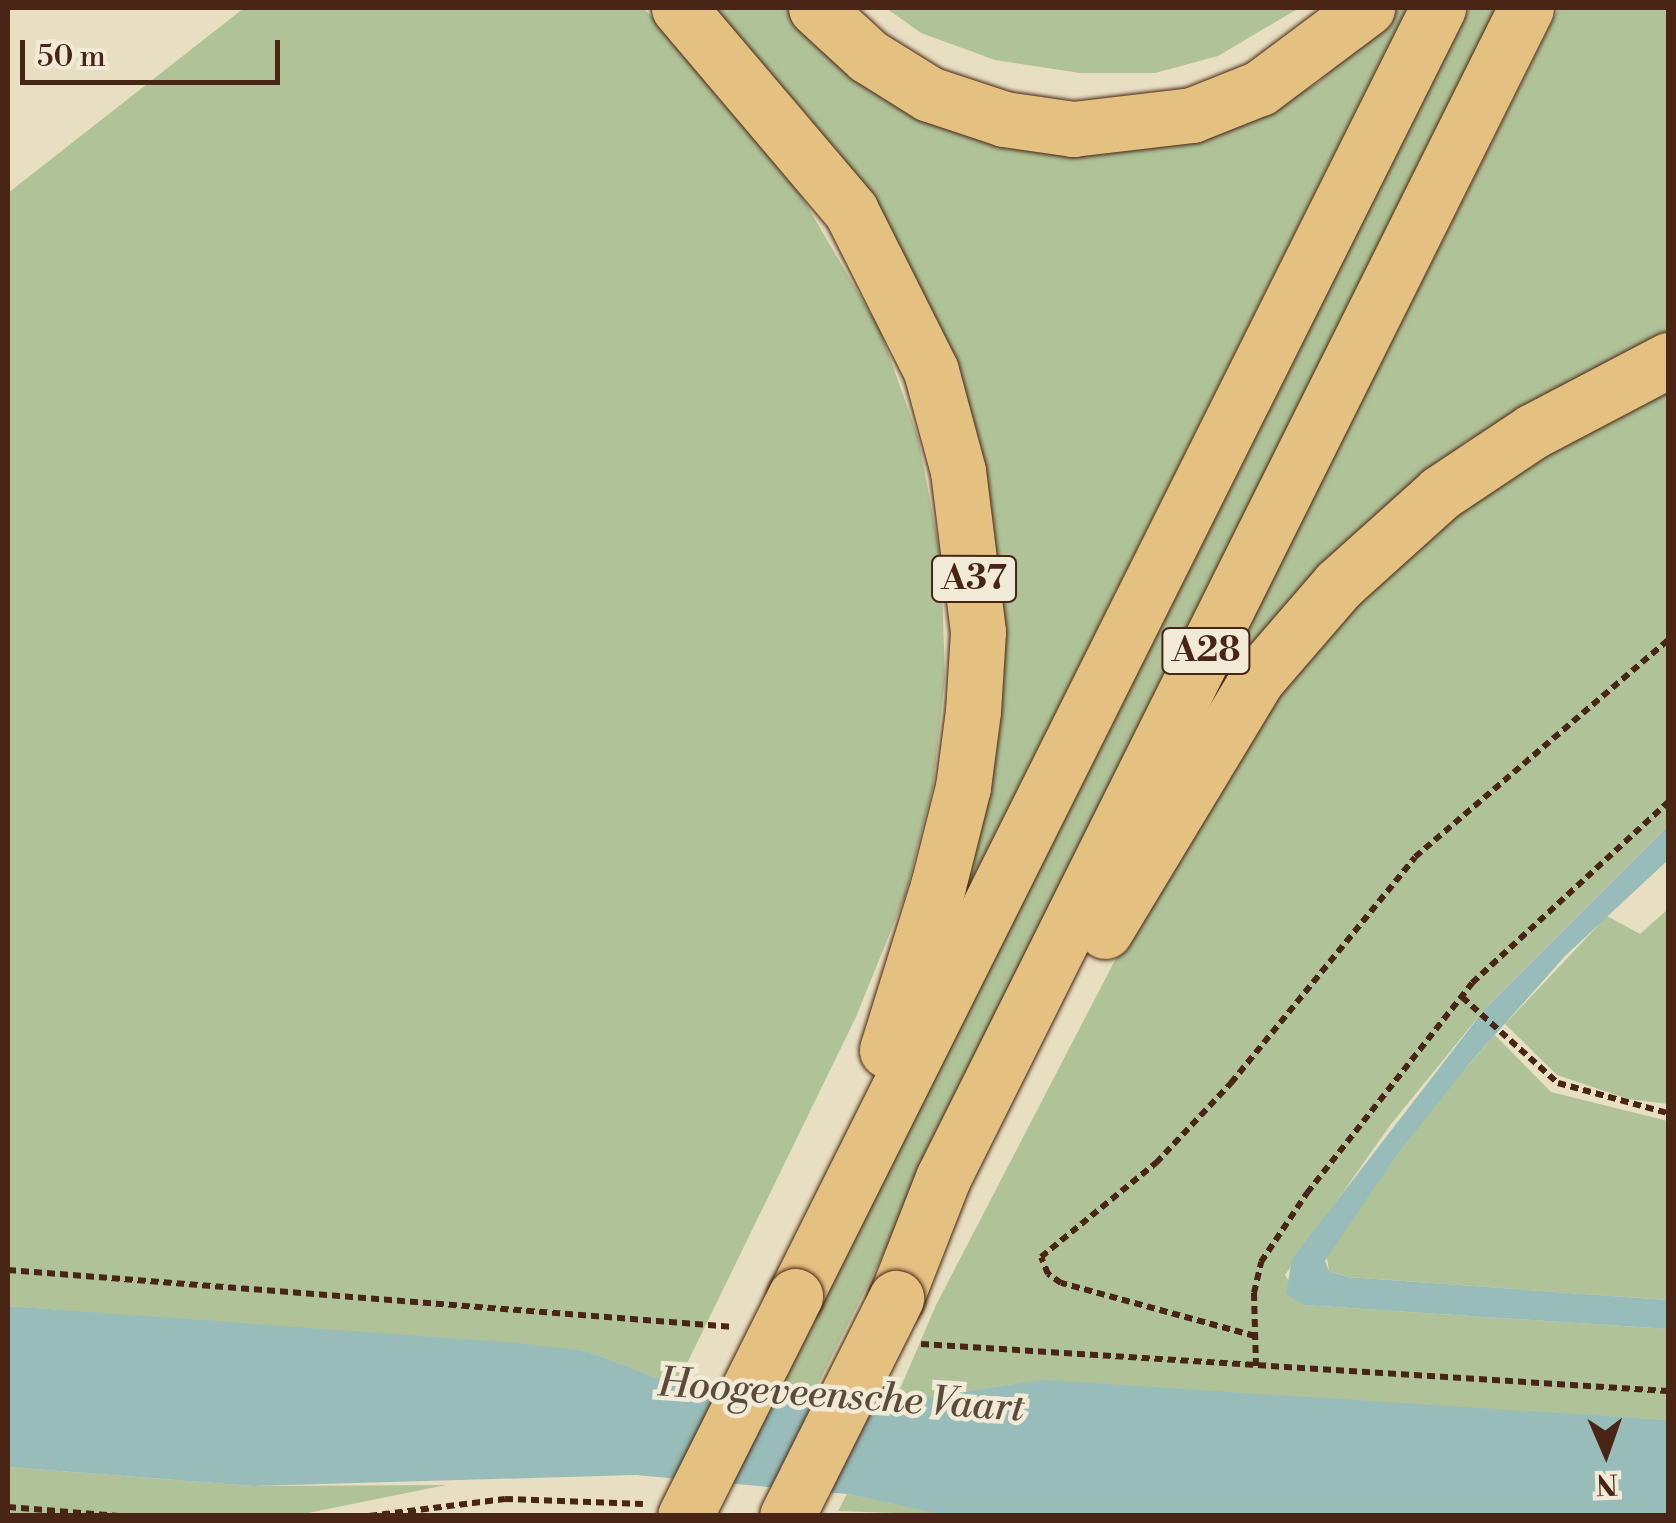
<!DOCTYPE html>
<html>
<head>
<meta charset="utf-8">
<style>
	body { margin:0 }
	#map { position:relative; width:1676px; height:1523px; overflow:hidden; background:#e8dfc2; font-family:"Libre Bodoni",serif }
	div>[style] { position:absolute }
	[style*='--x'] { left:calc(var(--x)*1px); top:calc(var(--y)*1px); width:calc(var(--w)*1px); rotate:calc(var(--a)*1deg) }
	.green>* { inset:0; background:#b0c398 }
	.water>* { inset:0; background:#98bcb9 }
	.path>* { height:6px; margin-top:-3px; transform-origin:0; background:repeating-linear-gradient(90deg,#482514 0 8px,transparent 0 13px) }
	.roads { filter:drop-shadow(0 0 2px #482514) drop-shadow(0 0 2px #482514) }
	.highway>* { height:55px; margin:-27.5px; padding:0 27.5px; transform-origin:27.5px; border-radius:27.5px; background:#e4c081 }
	.bridges { filter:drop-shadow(0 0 2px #482514) drop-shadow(0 0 2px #482514) }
	.highway-bridge>* { height:55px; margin:-27.5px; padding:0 27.5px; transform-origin:27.5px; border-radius:27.5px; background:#e4c081 }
	span { translate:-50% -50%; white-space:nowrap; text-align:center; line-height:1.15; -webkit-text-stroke:9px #f0ead7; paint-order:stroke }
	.shield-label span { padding:2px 8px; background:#f0ead7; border:2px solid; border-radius:8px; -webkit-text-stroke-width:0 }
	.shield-label { font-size:35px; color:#482514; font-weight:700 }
	.water-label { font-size:40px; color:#5c4b3d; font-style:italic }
	.frame { position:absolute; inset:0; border:10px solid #482514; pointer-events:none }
	.north { position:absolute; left:1556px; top:1403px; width:100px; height:100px; -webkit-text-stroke:8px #f0ead7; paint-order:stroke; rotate:178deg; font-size:28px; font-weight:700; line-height:40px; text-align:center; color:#482514 }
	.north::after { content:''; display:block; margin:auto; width:35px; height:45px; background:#482514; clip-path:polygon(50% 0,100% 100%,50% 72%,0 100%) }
	.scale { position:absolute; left:20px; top:40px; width:260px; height:45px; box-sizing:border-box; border:5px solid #482514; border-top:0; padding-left:12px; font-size:30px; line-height:35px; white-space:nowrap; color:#482514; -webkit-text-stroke:8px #f0ead7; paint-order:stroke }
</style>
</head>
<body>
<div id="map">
	<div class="green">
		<div style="clip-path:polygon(244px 8px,643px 8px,691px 56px,796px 187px,880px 330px,918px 437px,941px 559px,945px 677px,933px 786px,905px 896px,856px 1017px,676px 1386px,587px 1351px,8px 1306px,8px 193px)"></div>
		<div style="clip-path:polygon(711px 8px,790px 8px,903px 105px,1279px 105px,1319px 82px,1395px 8px,1407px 8px,965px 894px,992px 704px,878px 222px,809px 117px)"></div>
		<div style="clip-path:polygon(886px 8px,1299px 8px,1218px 56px,1155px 73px,1080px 73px,995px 60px,921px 33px)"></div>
		<div style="clip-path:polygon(1470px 8px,1510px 8px,814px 1392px,776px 1393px)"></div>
		<div style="clip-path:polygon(1559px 8px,1668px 8px,1668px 335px,1625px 352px,1464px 443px,1352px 540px,1200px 724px)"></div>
		<div style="clip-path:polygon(1668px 385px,1668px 826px,1484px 1010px,1391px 1124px,1285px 1275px,1304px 1305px,1668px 1329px,1668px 1420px,1228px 1395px,894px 1403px,936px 1305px,1154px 885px,1289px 676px,1399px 561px,1488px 486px)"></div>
		<div style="clip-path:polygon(1668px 909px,1668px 1104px,1628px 1099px,1557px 1075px,1505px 1024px,1607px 916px,1640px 934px)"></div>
		<div style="clip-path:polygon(1495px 1035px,1551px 1092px,1668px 1121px,1668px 1300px,1347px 1277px,1329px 1271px,1326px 1251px,1392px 1151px)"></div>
		<div style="clip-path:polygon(8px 1467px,253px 1486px,446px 1485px,298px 1515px,8px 1516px)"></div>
		<div style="clip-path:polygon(847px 1494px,950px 1515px,838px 1511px)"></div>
	</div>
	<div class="water">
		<div style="clip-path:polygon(1668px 826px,1668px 860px,1565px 956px,1469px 1064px,1398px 1153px,1325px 1261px,1329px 1271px,1347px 1277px,1668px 1300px,1668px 1329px,1304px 1305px,1286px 1294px,1292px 1259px,1484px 1010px)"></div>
		<div style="clip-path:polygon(8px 1306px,516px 1343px,587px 1351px,677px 1386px,894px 1403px,1043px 1380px,1668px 1420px,1668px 1515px,950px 1516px,847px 1494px,635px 1475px,253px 1486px,8px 1467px)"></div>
	</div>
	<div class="path">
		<div style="--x:1462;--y:997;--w:129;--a:41.9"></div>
		<div style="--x:1558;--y:1083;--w:114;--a:15.3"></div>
		<div style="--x:8;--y:1270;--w:728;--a:4.49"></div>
		<div style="--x:1255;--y:1336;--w:201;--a:-164.7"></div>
		<div style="--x:1061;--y:1283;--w:16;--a:-145"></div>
		<div style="--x:1048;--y:1274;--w:18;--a:-112"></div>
		<div style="--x:1041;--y:1257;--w:149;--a:-39.3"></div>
		<div style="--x:1156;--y:1163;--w:110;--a:-46.8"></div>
		<div style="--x:1231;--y:1083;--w:291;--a:-50.8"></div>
		<div style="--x:1415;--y:857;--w:333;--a:-40.6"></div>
		<div style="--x:921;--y:1344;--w:748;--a:3.6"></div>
		<div style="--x:1256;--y:1366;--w:73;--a:-91.6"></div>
		<div style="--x:1254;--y:1293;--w:32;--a:-77"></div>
		<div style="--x:1261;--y:1262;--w:83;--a:-56.3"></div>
		<div style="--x:1307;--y:1193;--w:267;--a:-51.8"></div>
		<div style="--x:1472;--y:983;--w:267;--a:-42.7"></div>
		<div style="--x:8;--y:1507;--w:111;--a:4.6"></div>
		<div style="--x:369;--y:1516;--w:137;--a:-7.1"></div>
		<div style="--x:505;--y:1499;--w:138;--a:2.1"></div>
	</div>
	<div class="roads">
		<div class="highway">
			<div style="--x:679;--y:8;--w:266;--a:49.7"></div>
			<div style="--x:851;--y:211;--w:179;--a:63.4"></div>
			<div style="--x:931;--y:371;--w:104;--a:74.9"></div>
			<div style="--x:958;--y:471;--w:162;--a:82.9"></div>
			<div style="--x:978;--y:632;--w:79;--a:93.6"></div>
			<div style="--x:973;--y:711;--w:77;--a:97.5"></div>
			<div style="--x:963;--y:787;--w:102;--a:104.2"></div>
			<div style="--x:938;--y:886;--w:172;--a:107.3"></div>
			<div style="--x:816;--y:8;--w:71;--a:42.7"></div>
			<div style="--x:868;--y:56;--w:72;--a:31.9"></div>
			<div style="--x:929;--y:94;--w:79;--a:18.4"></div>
			<div style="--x:1004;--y:119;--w:70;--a:8.2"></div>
			<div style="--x:1073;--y:129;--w:120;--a:-6.7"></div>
			<div style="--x:1192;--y:115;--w:73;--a:-21.7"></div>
			<div style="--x:1260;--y:88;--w:134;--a:-36.8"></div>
			<div style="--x:1105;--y:931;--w:294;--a:-58.9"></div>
			<div style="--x:1257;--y:679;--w:124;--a:-49.2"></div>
			<div style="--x:1338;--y:585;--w:137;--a:-42"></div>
			<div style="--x:1440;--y:493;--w:112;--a:-33.7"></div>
			<div style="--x:1533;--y:431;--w:153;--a:-27.7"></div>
			<div style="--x:795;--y:1296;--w:1440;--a:-63.47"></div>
			<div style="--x:896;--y:1298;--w:129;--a:-68.6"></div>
			<div style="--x:943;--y:1178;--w:1307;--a:-63.51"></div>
		</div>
	</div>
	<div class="bridges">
		<div class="highway-bridge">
			<div style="--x:685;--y:1516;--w:246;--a:-63.4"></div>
			<div style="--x:787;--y:1516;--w:244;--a:-63.4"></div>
		</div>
	</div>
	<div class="shield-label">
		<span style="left:974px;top:579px">A37</span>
		<span style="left:1206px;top:651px">A28</span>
	</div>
	<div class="water-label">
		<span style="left:841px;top:1396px;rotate:4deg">Hoogeveensche Vaart</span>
	</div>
	<div class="frame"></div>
	<div class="north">N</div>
	<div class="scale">50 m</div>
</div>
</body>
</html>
